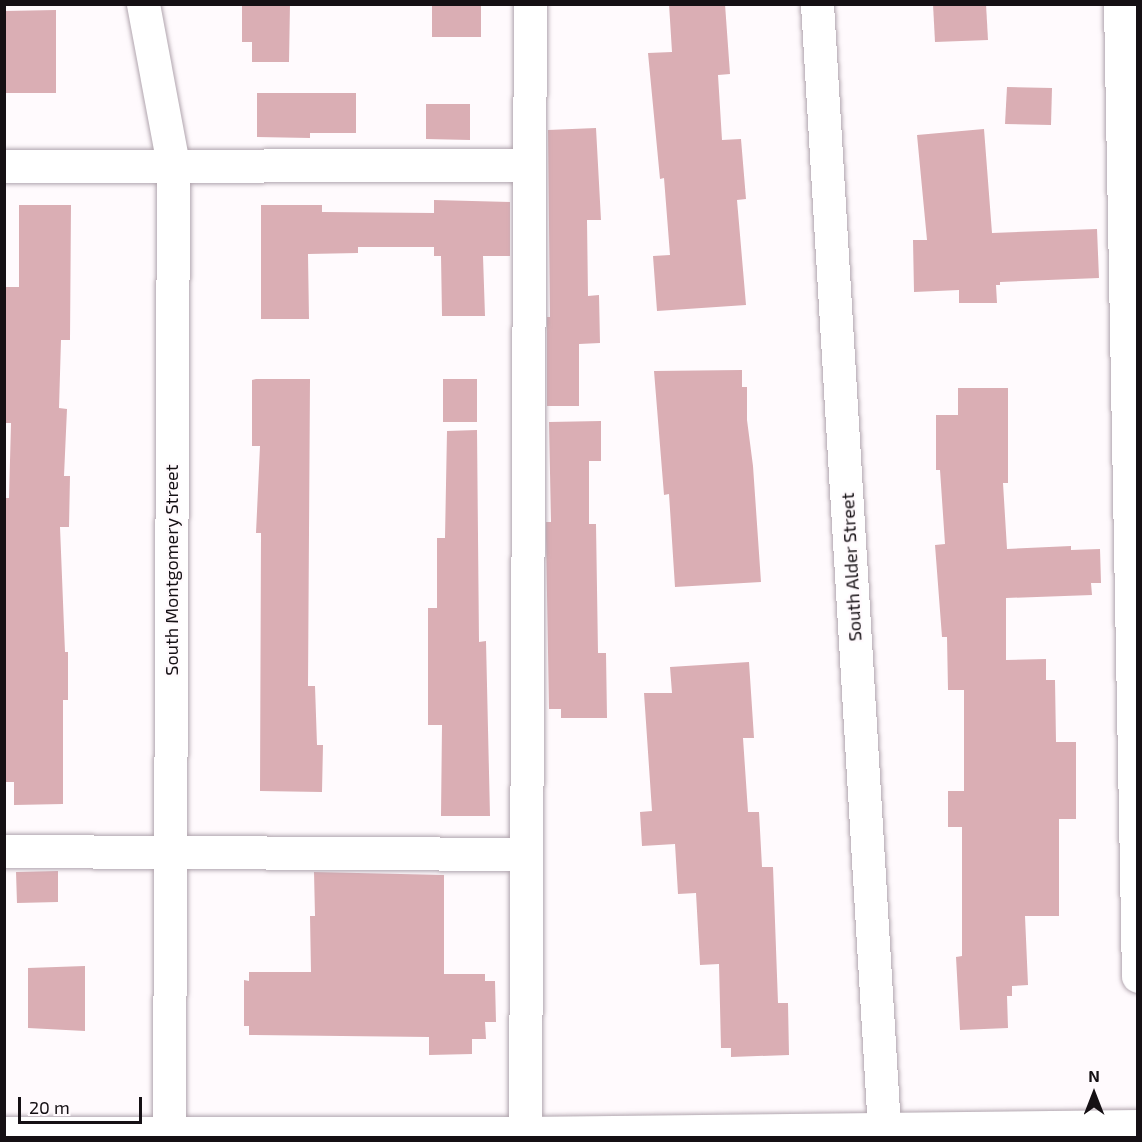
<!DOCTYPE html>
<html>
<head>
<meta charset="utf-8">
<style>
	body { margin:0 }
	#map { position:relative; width:1142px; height:1142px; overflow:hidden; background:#fffafd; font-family:"Exo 2",sans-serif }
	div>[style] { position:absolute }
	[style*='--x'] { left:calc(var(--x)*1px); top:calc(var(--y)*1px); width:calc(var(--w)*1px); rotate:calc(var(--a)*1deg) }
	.building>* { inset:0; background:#daaeb4 }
	.roads { filter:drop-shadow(0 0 2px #b1a5ae) drop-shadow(0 0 2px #b1a5ae) }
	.minor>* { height:33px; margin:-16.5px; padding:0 16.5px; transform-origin:16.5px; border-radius:16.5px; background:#fff }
	.major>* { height:33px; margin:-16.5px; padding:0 16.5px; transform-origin:16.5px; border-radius:16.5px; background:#fff }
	span { translate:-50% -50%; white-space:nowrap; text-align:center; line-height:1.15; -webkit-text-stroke:4.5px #fffafd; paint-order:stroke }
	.street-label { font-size:18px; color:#151014 }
	.frame { position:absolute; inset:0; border:6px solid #151014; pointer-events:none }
	.north { position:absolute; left:1064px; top:1064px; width:60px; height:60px; -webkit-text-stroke:4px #fffafd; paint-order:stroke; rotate:0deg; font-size:16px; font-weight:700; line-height:24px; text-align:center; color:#151014 }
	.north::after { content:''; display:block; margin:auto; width:21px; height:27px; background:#151014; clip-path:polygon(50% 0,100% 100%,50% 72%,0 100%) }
	.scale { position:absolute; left:18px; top:1097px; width:124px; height:27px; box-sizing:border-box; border:3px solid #151014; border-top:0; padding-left:8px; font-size:18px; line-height:21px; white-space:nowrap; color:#151014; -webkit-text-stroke:4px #fffafd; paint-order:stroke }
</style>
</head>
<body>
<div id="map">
	<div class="building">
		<div style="clip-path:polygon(242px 4px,290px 4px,289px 62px,252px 62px,252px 42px,242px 42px)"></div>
		<div style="clip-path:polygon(432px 4px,481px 4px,481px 37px,432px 37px)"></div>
		<div style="clip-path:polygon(669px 4px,725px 4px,730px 74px,718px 75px,722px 140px,741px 139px,746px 199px,737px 200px,746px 305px,657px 311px,653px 256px,670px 255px,664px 178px,660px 179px,648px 53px,672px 52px)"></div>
		<div style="clip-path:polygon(933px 4px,986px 4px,988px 40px,935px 42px)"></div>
		<div style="clip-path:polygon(56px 10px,56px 93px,4px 93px,4px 11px)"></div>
		<div style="clip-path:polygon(1007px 87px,1052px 88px,1051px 125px,1005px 124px)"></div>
		<div style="clip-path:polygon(257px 93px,356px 93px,356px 133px,310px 133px,310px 138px,257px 137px)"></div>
		<div style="clip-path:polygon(426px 104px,470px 104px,470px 140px,426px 139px)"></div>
		<div style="clip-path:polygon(596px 128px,601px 220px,587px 220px,588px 296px,599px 295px,600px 343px,579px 344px,579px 406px,547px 406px,547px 317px,550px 317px,548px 130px)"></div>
		<div style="clip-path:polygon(984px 129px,992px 233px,1097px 229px,1099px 278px,1000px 282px,1000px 285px,996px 285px,997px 303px,959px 303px,959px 290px,914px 292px,913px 240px,927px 240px,917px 135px)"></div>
		<div style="clip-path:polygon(434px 200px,510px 202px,510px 256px,483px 256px,485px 316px,442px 316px,441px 256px,434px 256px,434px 247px,358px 247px,358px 253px,308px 254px,309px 319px,261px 319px,261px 205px,322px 205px,322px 212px,434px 213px)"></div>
		<div style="clip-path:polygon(19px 205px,71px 205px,70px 340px,61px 340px,59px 408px,67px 409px,64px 476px,70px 476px,69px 527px,60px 527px,65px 652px,68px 652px,68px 700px,63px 700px,63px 804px,14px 805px,14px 782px,4px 782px,4px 498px,9px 498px,11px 423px,4px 423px,4px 287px,19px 287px)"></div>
		<div style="clip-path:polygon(742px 370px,742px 387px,747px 387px,747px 420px,753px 466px,761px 582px,675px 587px,669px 494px,664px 495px,654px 371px)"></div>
		<div style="clip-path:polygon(256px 379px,310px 379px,308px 686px,315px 686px,317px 745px,323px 745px,322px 792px,260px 791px,261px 533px,256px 533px,260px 446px,252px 446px,252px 380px)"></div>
		<div style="clip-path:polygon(443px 379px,477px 379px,477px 422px,443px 422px)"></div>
		<div style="clip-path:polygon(958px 388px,1008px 388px,1008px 483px,1003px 483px,1007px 549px,1071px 546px,1071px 550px,1100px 549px,1101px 583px,1091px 583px,1092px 595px,1006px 598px,1006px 660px,1046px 659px,1046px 680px,1055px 680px,1056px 742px,1076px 742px,1076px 819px,1059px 819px,1059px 916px,1025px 916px,1028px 985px,1012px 986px,1012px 996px,1007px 996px,1008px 1028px,960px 1030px,956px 957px,962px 956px,962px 827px,948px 827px,948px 791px,964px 791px,964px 690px,948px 690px,947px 637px,942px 637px,935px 545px,945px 544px,940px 470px,936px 470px,936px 415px,958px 415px)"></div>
		<div style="clip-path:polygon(601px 421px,601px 461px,589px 461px,589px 524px,596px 524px,598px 653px,606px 653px,607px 718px,561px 718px,561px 709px,549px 709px,546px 537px,546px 522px,551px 522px,549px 422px)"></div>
		<div style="clip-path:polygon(477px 430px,479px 642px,486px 641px,490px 816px,441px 816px,442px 725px,428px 725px,428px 608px,437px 608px,437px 538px,445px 538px,447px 431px)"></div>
		<div style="clip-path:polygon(749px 662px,754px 738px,743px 738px,748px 812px,759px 812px,762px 867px,773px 867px,778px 1003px,788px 1003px,789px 1055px,731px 1057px,731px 1048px,721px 1048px,719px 964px,700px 965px,696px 893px,678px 894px,675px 844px,642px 846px,640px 812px,652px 811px,644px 693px,672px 693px,670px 667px)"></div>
		<div style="clip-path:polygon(58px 871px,58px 902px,17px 903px,16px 872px)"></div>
		<div style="clip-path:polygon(314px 872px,444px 875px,444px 974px,485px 974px,485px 981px,495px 981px,496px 1022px,485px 1022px,486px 1039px,472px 1039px,472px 1054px,429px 1055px,429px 1037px,249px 1035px,249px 1026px,244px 1026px,244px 980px,249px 981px,249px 972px,311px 972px,310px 916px,315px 916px)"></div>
		<div style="clip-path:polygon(85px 966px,85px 1031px,28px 1028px,28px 968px)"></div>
	</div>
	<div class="roads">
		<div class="minor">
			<div style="--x:143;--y:4;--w:164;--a:79.4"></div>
			<div style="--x:173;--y:165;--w:973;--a:90.24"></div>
			<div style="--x:817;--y:4;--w:1127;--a:86.59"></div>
			<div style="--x:1120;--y:4;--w:972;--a:88.94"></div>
			<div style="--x:4;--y:166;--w:525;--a:-0.11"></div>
			<div style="--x:4;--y:851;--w:522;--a:0.33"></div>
			<div style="--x:525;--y:1133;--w:1129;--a:-89.75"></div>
		</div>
		<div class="major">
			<div style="--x:4;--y:1133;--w:521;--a:0"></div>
			<div style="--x:525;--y:1133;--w:613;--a:-0.65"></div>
		</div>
	</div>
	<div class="street-label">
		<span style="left:851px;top:567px;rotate:-93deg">South Alder Street</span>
		<span style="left:171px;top:570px;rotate:-90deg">South Montgomery Street</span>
	</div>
	<div class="frame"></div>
	<div class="north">N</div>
	<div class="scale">20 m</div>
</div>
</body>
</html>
